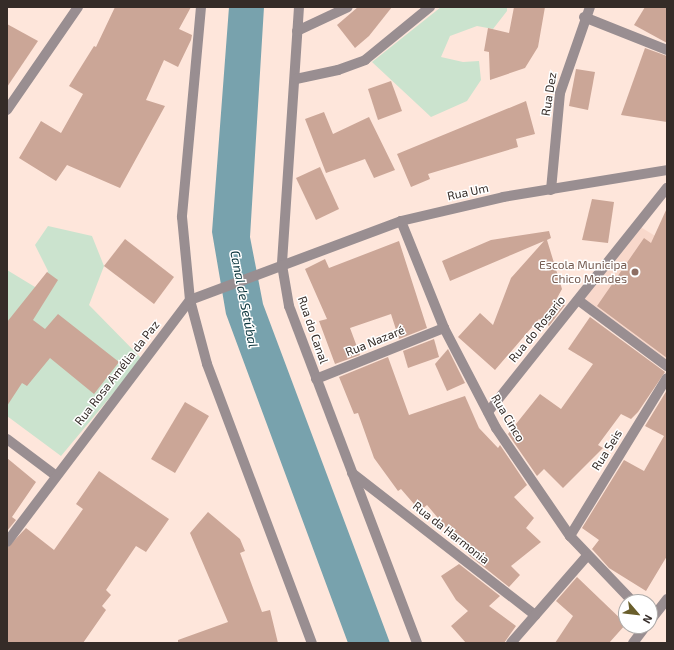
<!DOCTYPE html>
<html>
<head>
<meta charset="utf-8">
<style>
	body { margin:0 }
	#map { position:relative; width:674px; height:650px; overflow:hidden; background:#fee6db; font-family:"Exo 2",sans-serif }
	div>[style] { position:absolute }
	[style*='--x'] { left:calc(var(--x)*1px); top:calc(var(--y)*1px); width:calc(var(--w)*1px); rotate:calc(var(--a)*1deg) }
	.built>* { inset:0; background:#f8d8cb }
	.green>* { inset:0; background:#cbe3ce }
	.water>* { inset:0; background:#78a2ad }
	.building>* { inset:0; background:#cba697 }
	.minor>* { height:10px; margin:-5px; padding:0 5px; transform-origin:5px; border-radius:5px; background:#998e91 }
	.dots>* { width:11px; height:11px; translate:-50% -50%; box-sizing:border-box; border:2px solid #fff; border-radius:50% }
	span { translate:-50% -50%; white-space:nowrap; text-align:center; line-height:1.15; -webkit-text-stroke:3px #fff; paint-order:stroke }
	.street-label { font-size:12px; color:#352c28 }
	.education-label { font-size:12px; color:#785e54 }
	.right { translate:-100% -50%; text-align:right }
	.water-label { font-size:13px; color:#08333b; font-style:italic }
	.frame { position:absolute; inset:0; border:8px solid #352c28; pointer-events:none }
	.north { position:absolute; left:618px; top:594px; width:40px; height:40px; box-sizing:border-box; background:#fff; border:1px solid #aeaba9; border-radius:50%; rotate:118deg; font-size:11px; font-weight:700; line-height:16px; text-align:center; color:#352c28 }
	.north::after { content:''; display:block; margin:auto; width:14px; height:18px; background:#695e2b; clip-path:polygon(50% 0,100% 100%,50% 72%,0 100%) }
</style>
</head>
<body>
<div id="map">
	<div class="built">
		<div style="clip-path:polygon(637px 225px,667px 243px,667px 362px,584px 300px)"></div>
	</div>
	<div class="green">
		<div style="clip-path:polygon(441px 7px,507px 7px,507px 11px,493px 29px,477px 26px,450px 36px,441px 57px,463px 62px,479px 61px,481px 80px,467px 101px,431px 117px,372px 62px)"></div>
		<div style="clip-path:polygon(48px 226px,92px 236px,104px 266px,89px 305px,142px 359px,61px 456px,7px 416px,7px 270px,40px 290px,48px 271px,35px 245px)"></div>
	</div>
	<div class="water">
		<div style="clip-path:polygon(229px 7px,264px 7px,250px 237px,263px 304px,390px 643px,348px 643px,226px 314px,212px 232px)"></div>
	</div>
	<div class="building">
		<div style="clip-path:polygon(115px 7px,191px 7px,179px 29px,192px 35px,191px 40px,178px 67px,164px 60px,146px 100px,165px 106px,120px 188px,67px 165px,56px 181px,19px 158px,41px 121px,61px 133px,83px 94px,69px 86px,94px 46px,96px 47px)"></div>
		<div style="clip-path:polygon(358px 7px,392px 7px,369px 36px,355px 48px,337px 25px)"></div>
		<div style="clip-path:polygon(514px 7px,545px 7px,538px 47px,525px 68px,490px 80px,489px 52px,484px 51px,488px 28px,509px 33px)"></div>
		<div style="clip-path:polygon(645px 7px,667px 7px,667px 43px,634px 25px)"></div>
		<div style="clip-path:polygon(7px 24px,38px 41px,7px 87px)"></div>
		<div style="clip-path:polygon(645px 48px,667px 56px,667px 122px,621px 115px)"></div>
		<div style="clip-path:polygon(576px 69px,595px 72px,588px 110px,569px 106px)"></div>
		<div style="clip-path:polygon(391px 81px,402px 111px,378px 120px,368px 89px)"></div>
		<div style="clip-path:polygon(526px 101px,535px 134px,516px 139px,518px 147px,428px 174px,430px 179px,411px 187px,397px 154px)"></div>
		<div style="clip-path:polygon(324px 112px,333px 134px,369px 117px,395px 170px,374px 178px,365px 159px,326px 173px,305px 119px)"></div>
		<div style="clip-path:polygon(320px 167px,339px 209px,316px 220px,296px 178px)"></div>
		<div style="clip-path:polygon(592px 199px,614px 202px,608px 243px,582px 240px)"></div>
		<div style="clip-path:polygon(667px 208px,667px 358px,597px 306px,644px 238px,651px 243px)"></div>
		<div style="clip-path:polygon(549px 231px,551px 238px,547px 240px,562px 289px,556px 300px,565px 305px,549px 326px,539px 319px,495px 370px,458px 337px,480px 313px,493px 325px,511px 278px,544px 241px,450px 281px,442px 261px,491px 240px)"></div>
		<div style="clip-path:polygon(125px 239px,174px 277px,154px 304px,104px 266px)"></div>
		<div style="clip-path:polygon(399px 241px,427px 328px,399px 339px,391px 314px,350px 328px,360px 355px,335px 364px,319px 321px,327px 319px,305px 269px,325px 259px,329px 268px)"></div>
		<div style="clip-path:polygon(47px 272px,58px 280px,33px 320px,45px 329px,58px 314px,119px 362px,94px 394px,50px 358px,27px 386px,22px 383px,7px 406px,7px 322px)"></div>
		<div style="clip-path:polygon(590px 317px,665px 372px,638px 412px,631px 419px,621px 414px,598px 445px,603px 448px,563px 488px,544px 469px,537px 476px,508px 434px,540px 394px,561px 409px,593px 364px,568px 349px)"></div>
		<div style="clip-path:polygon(434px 339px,439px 357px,408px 368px,403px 351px)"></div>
		<div style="clip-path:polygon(448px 349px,465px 383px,447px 391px,435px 364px)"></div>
		<div style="clip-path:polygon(388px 357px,409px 415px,465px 396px,479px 428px,498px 448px,500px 445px,527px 485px,514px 497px,534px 518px,526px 528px,541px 542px,511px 566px,520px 575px,509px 587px,470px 556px,427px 505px,420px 511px,401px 489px,398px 491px,374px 458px,358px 413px,354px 414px,339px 377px)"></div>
		<div style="clip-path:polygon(667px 390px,667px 556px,646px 591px,609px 568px,592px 549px,599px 540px,582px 528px,624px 460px,644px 471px,664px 436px,645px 426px)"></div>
		<div style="clip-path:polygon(185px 402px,209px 416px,175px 473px,151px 459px)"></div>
		<div style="clip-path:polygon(7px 458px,36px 482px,12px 517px,16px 520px,7px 531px)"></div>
		<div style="clip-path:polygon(99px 471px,169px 519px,146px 552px,136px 546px,106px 590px,111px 595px,102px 606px,106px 610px,83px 643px,7px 643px,7px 548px,26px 528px,54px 550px,83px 509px,76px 504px)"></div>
		<div style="clip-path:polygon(208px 512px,240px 539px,245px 551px,240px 553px,262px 612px,270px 610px,278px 643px,178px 643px,178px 640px,228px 622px,190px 533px)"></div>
		<div style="clip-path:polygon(459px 564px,500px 596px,489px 606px,516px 626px,504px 643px,466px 643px,451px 626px,468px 611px,456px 600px,441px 576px)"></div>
		<div style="clip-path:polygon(577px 577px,626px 624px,609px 643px,555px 643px,573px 616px,556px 601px)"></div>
	</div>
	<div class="minor">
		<div style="--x:201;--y:7;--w:211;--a:95.2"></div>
		<div style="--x:182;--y:217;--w:83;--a:84.5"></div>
		<div style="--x:190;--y:300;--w:66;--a:75.1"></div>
		<div style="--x:207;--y:364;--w:298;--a:69.4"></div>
		<div style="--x:299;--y:7;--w:259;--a:93.8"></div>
		<div style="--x:282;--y:265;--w:42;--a:80.3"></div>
		<div style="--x:289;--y:306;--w:360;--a:69.2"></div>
		<div style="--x:584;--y:17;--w:89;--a:21.7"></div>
		<div style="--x:297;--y:31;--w:56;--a:-25.2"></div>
		<div style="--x:296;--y:79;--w:43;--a:-12.1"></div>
		<div style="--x:338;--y:70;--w:29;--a:-20"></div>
		<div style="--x:365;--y:60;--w:84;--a:-39.2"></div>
		<div style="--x:7;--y:110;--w:125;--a:-55.4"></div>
		<div style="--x:551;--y:190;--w:97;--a:-84.7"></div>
		<div style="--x:560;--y:93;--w:91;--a:-70.8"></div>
		<div style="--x:401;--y:221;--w:115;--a:68.1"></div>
		<div style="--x:444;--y:328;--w:113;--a:62.5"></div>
		<div style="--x:496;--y:428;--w:131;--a:55.6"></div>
		<div style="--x:570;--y:536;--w:91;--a:46.3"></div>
		<div style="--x:578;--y:300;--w:111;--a:36.6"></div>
		<div style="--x:316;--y:379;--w:138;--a:-21.7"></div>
		<div style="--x:488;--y:412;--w:287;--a:-51.4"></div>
		<div style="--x:7;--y:439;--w:60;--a:36.9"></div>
		<div style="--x:352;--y:473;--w:232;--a:37.8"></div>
		<div style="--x:570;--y:536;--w:185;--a:-58.5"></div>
		<div style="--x:7;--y:542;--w:303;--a:-52.9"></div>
		<div style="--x:190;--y:300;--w:225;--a:-20.5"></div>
		<div style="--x:401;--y:221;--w:105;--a:-13.2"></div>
		<div style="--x:503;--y:197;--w:166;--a:-9.3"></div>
		<div style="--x:650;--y:621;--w:28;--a:-52"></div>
		<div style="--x:511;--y:643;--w:114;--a:-48.9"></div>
		<div style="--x:633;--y:643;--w:21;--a:-53"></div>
	</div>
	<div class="dots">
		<div style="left:635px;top:272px;background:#8d6e63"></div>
	</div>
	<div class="street-label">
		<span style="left:549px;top:94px;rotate:-81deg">Rua Dez</span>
		<span style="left:468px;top:192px;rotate:-12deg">Rua Um</span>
		<span style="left:537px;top:329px;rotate:-51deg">Rua do Rosario</span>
		<span style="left:313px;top:330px;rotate:71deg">Rua do Canal</span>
		<span style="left:375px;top:341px;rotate:-22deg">Rua Nazaré</span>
		<span style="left:117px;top:373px;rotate:-52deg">Rua Rosa Amélia da Paz</span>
		<span style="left:508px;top:418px;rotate:59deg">Rua Cinco</span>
		<span style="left:607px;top:450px;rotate:-58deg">Rua Seis</span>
		<span style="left:451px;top:533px;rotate:38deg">Rua da Harmonia</span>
	</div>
	<div class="education-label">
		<span class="right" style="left:627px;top:272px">Escola Municipa<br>Chico Mendes</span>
	</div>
	<div class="water-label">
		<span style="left:244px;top:299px;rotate:79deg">Canal de Setúbal</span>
	</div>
	<div class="frame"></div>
	<div class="north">N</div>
</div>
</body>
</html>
